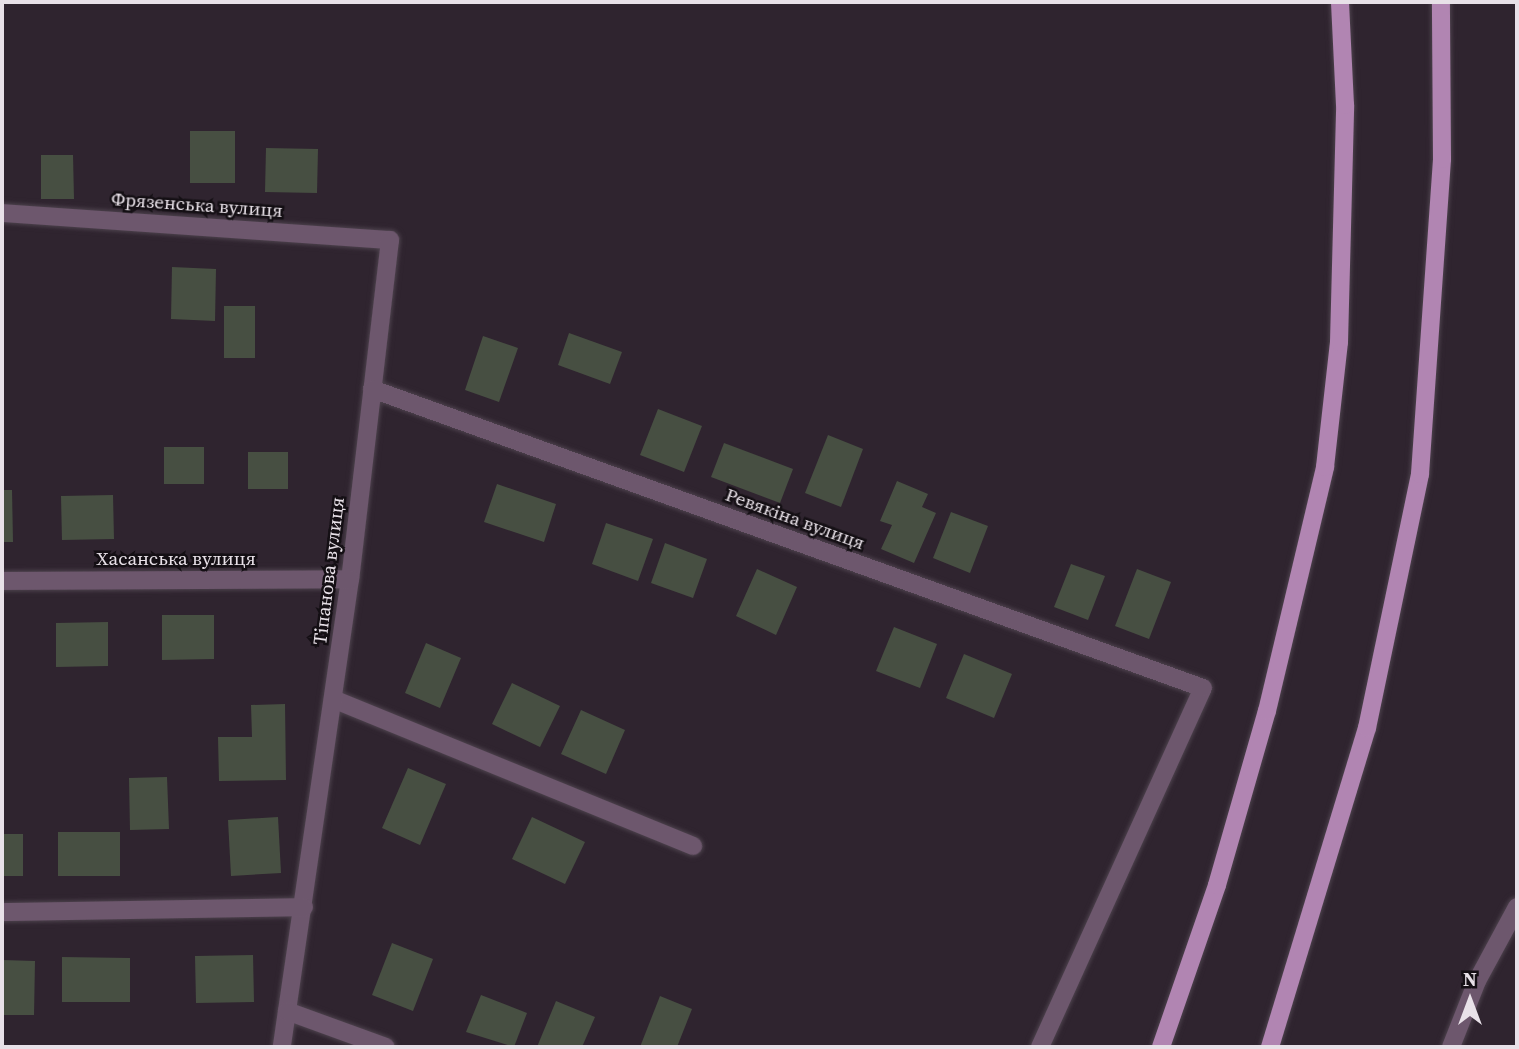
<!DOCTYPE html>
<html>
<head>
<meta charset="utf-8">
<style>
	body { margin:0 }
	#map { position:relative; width:1519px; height:1049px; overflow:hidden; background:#2f242f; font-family:"Source Serif 4",serif }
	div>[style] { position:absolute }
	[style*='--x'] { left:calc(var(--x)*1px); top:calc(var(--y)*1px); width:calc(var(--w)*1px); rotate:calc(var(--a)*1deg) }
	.building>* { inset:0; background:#474f42 }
	.roads { filter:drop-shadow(0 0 2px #4d424d) drop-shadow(0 0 2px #4d424d) }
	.service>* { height:18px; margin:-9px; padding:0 9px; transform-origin:9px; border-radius:9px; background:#6d576d }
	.minor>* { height:18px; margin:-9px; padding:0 9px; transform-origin:9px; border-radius:9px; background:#6d576d }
	.tertiary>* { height:18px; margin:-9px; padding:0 9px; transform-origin:9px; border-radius:9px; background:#6d576d }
	.primary>* { height:18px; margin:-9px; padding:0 9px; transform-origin:9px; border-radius:9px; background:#b185b2 }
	span { translate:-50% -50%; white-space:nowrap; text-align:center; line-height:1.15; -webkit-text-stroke:5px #140f14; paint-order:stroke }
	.street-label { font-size:19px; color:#e8e1e8 }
	.frame { position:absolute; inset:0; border:4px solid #e8e1e8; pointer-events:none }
	.north { position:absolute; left:1435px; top:965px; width:70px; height:70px; -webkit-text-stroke:5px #140f14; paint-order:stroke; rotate:0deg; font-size:19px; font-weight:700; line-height:28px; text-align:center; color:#e8e1e8 }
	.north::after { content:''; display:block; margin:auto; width:24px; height:32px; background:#e8e1e8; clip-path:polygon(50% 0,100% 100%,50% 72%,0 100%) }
</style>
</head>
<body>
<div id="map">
	<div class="building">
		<div style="clip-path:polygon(190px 131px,235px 131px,235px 183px,190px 183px)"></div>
		<div style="clip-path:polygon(266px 148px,318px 149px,317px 193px,265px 192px)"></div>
		<div style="clip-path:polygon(41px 155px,73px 155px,74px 199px,41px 199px)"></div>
		<div style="clip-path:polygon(172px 267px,216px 269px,215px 321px,171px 319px)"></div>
		<div style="clip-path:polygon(224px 306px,255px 306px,255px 358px,224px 358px)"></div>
		<div style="clip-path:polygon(569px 333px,622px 352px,610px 384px,558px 365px)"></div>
		<div style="clip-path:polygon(483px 336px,518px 348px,499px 402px,465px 390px)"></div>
		<div style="clip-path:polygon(658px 409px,702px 426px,684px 472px,640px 455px)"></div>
		<div style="clip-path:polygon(828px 435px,863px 449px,841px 507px,805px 493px)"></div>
		<div style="clip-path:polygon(724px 443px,793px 469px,780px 503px,711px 477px)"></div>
		<div style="clip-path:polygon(164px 447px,204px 447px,204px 484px,164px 484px)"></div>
		<div style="clip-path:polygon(248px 452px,288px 452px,288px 489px,248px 489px)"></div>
		<div style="clip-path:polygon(897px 481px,928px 494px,922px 507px,936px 513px,914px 563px,881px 549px,892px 525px,880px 521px)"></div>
		<div style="clip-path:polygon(497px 484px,556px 504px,544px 542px,484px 522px)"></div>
		<div style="clip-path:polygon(2px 490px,12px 490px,13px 542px,2px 542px)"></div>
		<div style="clip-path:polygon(113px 495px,114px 539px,62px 540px,61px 496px)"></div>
		<div style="clip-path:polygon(951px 512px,988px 526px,970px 573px,933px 558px)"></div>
		<div style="clip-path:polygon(606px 523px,653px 539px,638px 581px,592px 564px)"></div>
		<div style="clip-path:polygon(665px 543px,707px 559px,693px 598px,651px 583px)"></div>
		<div style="clip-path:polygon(1071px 564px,1105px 576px,1088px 620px,1054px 607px)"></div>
		<div style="clip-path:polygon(757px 569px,797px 587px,776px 635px,736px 616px)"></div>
		<div style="clip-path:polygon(1137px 569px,1171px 582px,1149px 639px,1115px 626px)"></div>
		<div style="clip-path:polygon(162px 615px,214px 615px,214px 659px,162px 660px)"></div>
		<div style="clip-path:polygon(108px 622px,108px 666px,56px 667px,56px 623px)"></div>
		<div style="clip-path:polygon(894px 627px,937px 644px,920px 688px,876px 671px)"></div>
		<div style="clip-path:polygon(426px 643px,461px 658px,440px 708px,405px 693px)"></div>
		<div style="clip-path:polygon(964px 654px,1012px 674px,994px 718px,946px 698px)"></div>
		<div style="clip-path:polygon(512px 683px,560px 706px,540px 747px,492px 724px)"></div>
		<div style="clip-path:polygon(285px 704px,286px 780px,219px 781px,218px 737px,252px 737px,251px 705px)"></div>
		<div style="clip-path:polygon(581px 710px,625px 730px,606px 774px,561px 754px)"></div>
		<div style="clip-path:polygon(408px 768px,446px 784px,420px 845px,382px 828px)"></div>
		<div style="clip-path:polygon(167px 777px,169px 829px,130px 830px,129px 778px)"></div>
		<div style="clip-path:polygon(278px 817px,281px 873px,231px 876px,228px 820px)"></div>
		<div style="clip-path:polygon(532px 817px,585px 842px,565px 884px,512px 859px)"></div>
		<div style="clip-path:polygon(58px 832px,120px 832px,120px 876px,58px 876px)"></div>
		<div style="clip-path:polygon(2px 834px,23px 834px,23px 876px,2px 876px)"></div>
		<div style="clip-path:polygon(392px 943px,433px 959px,413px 1011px,372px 995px)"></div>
		<div style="clip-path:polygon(253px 955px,254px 1002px,196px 1003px,195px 956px)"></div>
		<div style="clip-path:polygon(62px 957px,130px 958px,130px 1002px,62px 1002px)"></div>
		<div style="clip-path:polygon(2px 960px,35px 961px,34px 1015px,2px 1015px)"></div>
		<div style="clip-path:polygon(481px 995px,527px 1013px,514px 1047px,466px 1032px)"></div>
		<div style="clip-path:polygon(660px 996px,692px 1009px,677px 1047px,640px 1047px)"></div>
		<div style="clip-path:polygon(556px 1001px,595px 1017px,582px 1047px,537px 1047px)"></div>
	</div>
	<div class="roads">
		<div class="service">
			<div style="--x:333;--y:699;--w:389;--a:22.2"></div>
			<div style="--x:1040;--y:1047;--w:394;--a:-65.6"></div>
		</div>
		<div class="minor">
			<div style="--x:2;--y:213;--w:389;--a:4"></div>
			<div style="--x:390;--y:240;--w:341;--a:96.7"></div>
			<div style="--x:350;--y:579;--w:473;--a:98.3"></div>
			<div style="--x:372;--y:389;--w:883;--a:19.79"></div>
			<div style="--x:2;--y:581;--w:348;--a:-0.3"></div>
			<div style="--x:2;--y:912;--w:302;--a:-0.9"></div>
			<div style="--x:287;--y:1011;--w:105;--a:20"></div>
		</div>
		<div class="tertiary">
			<div style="--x:1451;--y:1047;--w:71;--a:-68.5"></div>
			<div style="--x:1477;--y:981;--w:84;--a:-61.6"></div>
		</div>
		<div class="primary">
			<div style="--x:1161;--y:1047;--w:171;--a:-70.9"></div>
			<div style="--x:1217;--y:885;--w:181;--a:-74"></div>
			<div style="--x:1267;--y:711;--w:251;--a:-76.6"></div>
			<div style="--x:1325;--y:467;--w:126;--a:-83.6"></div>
			<div style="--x:1339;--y:342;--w:237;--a:-88.5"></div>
			<div style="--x:1345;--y:105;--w:103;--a:-92.8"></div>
			<div style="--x:1270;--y:1047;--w:333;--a:-73.1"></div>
			<div style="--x:1367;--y:728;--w:259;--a:-78.2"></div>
			<div style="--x:1420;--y:474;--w:316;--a:-86"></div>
			<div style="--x:1442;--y:159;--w:157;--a:-90.4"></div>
		</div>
	</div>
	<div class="street-label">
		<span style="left:197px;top:205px;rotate:4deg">Фрязенська вулиця</span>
		<span style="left:795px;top:519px;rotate:20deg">Ревякiна вулиця</span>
		<span style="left:176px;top:559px">Хасанська вулиця</span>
		<span style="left:329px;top:571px;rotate:-83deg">Тіпанова вулиця</span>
	</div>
	<div class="frame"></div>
	<div class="north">N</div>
</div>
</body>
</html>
